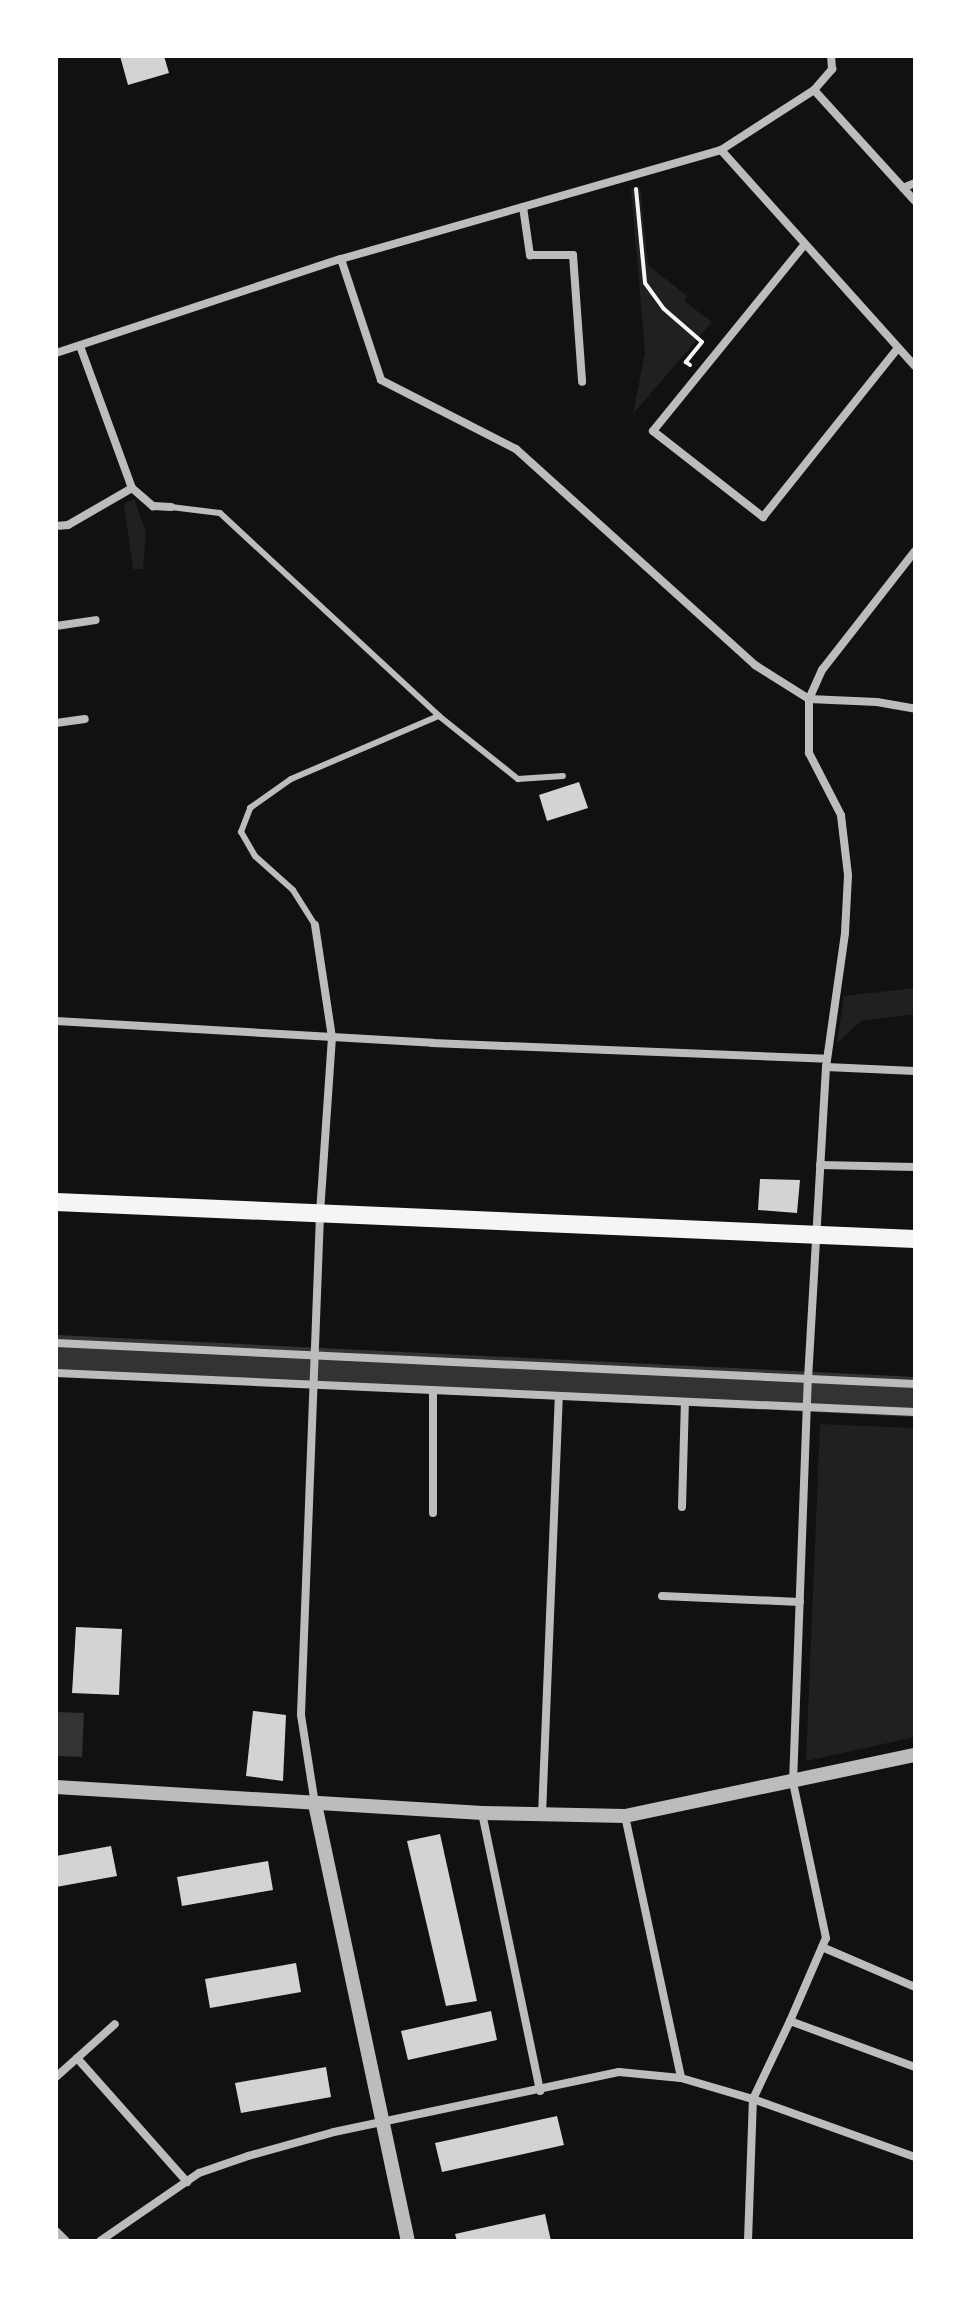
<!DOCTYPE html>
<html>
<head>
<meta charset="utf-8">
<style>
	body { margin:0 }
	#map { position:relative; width:971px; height:2297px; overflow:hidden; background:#111; font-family:"Nunito Sans",sans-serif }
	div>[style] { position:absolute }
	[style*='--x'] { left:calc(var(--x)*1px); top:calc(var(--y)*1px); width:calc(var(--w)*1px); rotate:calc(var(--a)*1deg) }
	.green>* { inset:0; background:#202020 }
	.water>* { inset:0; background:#333 }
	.river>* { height:40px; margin:-20px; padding:0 20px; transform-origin:20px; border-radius:20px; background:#333 }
	.building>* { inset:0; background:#d3d3d3 }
	.path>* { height:4px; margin:-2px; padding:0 2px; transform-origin:2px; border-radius:2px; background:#f5f5f5 }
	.service>* { height:6px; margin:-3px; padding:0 3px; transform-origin:3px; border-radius:3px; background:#bcbcbc }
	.minor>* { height:8px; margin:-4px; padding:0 4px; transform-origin:4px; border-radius:4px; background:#bcbcbc }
	.tertiary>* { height:14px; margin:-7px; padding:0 7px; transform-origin:7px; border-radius:7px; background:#bcbcbc }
	.primary>* { height:18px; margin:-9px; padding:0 9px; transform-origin:9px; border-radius:9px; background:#f5f5f5 }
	span { translate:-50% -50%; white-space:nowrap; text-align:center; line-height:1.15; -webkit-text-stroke:6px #fff; paint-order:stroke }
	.frame { position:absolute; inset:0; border:58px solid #fff; pointer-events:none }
</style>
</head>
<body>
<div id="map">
	<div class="green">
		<div style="clip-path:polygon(640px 187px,648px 265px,687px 296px,684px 301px,712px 322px,633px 414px,645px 352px,631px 189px)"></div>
		<div style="clip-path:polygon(134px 499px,146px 532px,143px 569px,133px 569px,124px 504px)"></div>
		<div style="clip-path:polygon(915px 988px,915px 1014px,861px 1021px,837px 1043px,844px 996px)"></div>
		<div style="clip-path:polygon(820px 1424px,915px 1428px,915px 1737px,806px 1761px)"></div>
	</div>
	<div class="water">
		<div style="clip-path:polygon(56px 1712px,84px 1713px,82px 1757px,56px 1756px)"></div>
	</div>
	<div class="river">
		<div style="--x:56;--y:1355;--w:860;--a:2.8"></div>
	</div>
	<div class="building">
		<div style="clip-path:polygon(120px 56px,164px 56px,169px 73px,128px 85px)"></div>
		<div style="clip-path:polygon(579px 782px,588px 808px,547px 821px,539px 795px)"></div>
		<div style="clip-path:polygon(760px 1179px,800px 1180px,797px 1213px,758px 1210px)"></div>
		<div style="clip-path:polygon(76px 1627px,122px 1629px,119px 1695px,72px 1693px)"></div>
		<div style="clip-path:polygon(253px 1711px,286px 1715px,283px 1781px,246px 1776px)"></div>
		<div style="clip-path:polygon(440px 1834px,477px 2001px,446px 2006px,407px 1841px)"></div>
		<div style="clip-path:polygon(111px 1846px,117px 1876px,56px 1887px,56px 1856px)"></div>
		<div style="clip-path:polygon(268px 1861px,273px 1890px,182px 1906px,177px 1877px)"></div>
		<div style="clip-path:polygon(296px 1963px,301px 1992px,210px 2008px,205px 1979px)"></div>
		<div style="clip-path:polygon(491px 2011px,497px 2040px,408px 2060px,401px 2031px)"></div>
		<div style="clip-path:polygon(326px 2067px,331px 2097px,241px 2113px,235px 2083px)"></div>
		<div style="clip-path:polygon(557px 2116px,564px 2145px,442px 2172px,435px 2143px)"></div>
		<div style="clip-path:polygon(545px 2214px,551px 2241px,457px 2241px,455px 2234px)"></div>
	</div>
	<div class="path">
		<div style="--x:636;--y:189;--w:94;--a:84.5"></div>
		<div style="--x:645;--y:283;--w:32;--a:54"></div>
		<div style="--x:664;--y:309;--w:50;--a:41"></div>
		<div style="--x:702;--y:342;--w:26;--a:129"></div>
		<div style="--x:686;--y:362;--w:5;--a:37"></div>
	</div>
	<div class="service">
		<div style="--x:171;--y:507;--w:49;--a:7"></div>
		<div style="--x:220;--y:513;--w:299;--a:42.8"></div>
		<div style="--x:439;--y:716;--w:101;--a:38.6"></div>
		<div style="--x:518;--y:779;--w:45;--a:-3.8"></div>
		<div style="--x:315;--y:925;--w:41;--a:-122.2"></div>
		<div style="--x:293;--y:890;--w:51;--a:-138.2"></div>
		<div style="--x:255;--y:856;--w:28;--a:-120"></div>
		<div style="--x:241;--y:832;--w:26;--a:-69"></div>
		<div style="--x:250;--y:808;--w:50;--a:-35.3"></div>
		<div style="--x:291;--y:779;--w:161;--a:-23.1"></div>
	</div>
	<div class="minor">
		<div style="--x:814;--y:90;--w:150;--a:47.7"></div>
		<div style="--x:721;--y:150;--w:290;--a:48.1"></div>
		<div style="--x:903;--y:188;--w:13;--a:-23"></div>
		<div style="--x:523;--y:207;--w:49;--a:81.7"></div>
		<div style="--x:530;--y:255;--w:43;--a:0"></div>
		<div style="--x:573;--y:255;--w:127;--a:85.9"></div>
		<div style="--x:805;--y:244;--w:241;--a:129.1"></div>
		<div style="--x:653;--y:431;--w:140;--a:38"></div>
		<div style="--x:763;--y:517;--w:216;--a:-51.4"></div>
		<div style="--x:341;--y:259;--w:127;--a:71.7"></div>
		<div style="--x:381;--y:380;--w:152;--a:27.1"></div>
		<div style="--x:516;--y:449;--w:322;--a:42.1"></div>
		<div style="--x:755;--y:665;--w:64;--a:32.2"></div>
		<div style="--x:809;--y:699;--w:68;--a:2.5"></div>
		<div style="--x:877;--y:702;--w:39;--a:10"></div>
		<div style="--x:80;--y:346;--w:151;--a:69.9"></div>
		<div style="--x:132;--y:488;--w:28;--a:41"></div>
		<div style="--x:153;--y:506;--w:18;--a:3"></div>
		<div style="--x:56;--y:353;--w:300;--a:-18.3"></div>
		<div style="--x:341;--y:259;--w:395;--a:-16"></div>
		<div style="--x:721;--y:150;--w:111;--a:-32.8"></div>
		<div style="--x:814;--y:90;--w:28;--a:-49"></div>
		<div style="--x:832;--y:69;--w:13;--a:-94"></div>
		<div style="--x:56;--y:526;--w:12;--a:-5"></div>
		<div style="--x:68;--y:525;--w:74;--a:-30"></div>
		<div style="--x:56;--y:626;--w:40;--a:-8.5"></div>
		<div style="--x:56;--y:723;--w:29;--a:-8"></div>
		<div style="--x:315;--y:925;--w:113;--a:81.4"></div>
		<div style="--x:332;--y:1037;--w:178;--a:93.9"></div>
		<div style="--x:320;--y:1215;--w:500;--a:92.18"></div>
		<div style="--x:301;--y:1715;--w:90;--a:81.1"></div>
		<div style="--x:56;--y:1021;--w:377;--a:3.3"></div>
		<div style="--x:432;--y:1043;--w:395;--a:2.3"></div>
		<div style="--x:826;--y:1067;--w:89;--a:2.6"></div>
		<div style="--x:820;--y:1165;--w:95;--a:1.2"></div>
		<div style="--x:56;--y:1343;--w:860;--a:2.73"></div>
		<div style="--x:56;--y:1373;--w:860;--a:2.6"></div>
		<div style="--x:433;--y:1391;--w:122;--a:90"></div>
		<div style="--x:682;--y:1507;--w:105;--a:-88.4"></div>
		<div style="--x:662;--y:1596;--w:138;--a:2.5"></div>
		<div style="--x:482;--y:1813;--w:284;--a:78.2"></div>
		<div style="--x:542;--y:1815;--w:417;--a:-87.7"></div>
		<div style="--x:625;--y:1816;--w:268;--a:77.9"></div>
		<div style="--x:822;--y:1947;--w:101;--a:23.3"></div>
		<div style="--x:790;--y:2021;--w:90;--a:-66.6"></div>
		<div style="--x:826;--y:1938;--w:158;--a:-102"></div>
		<div style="--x:793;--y:1783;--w:404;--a:-87.9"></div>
		<div style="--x:808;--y:1379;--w:313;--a:-86.7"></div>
		<div style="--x:826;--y:1067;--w:135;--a:-81.9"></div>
		<div style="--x:845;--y:933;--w:58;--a:-87"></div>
		<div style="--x:848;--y:875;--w:60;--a:-96.7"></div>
		<div style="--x:841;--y:815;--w:70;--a:-117.3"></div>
		<div style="--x:809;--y:753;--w:54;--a:-90"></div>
		<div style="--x:809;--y:699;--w:32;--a:-66"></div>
		<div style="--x:822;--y:670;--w:151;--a:-52"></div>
		<div style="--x:77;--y:2058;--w:166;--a:48.4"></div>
		<div style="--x:56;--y:2077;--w:79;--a:-41.9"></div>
		<div style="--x:56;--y:2231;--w:14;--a:45"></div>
		<div style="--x:100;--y:2241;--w:120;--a:-34.5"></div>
		<div style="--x:199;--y:2173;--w:52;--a:-19.1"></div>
		<div style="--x:248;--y:2156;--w:89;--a:-15.6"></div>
		<div style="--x:334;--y:2132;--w:291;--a:-11.9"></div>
		<div style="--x:619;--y:2072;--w:62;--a:5.5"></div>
		<div style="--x:681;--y:2078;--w:75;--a:16.3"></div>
		<div style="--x:753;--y:2099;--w:172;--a:19.7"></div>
		<div style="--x:748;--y:2241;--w:142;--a:-88"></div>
		<div style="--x:753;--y:2099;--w:86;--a:-64.6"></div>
		<div style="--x:790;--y:2021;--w:133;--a:20.2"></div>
	</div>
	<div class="tertiary">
		<div style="--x:56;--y:1787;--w:427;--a:3.5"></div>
		<div style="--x:482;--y:1813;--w:143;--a:1.2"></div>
		<div style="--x:625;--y:1816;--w:296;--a:-11.9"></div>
		<div style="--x:315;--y:1804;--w:447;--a:78"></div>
	</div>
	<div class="primary">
		<div style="--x:56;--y:1202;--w:860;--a:2.47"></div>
	</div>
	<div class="frame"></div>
</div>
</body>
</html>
